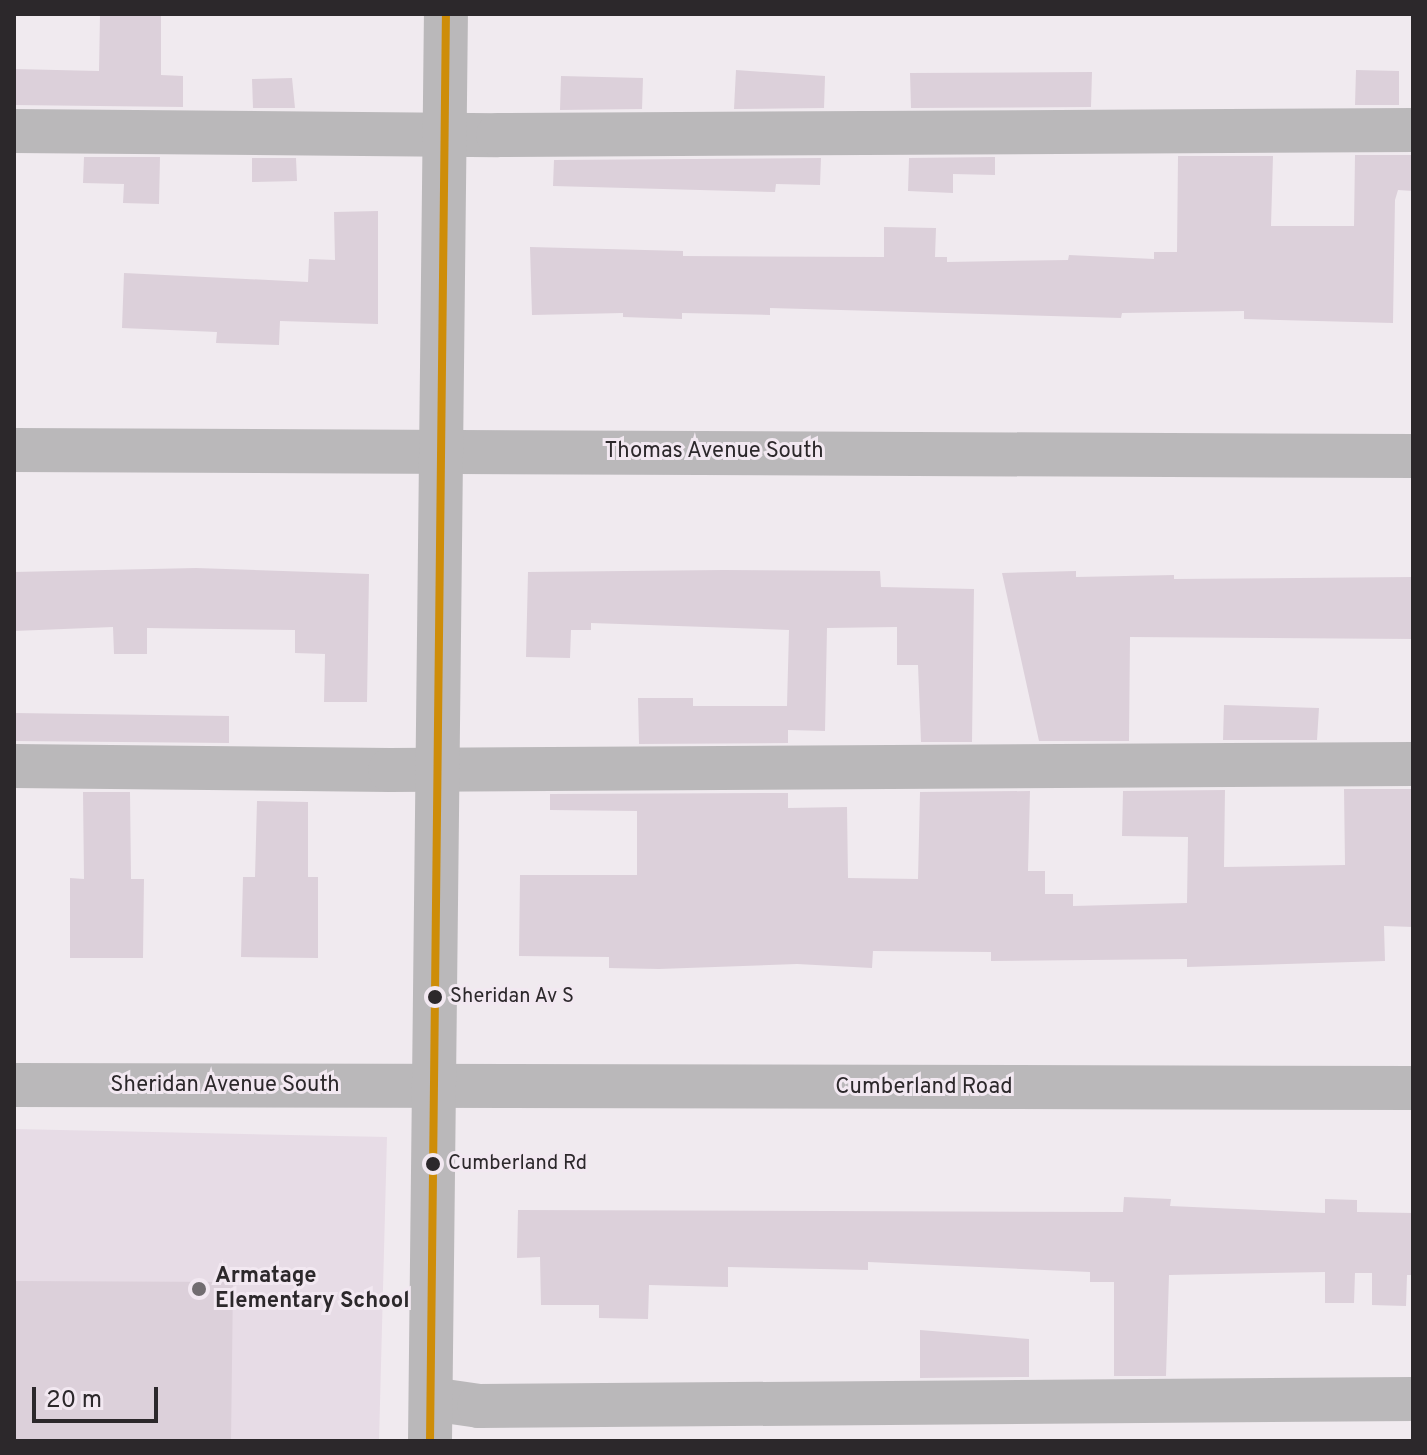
<!DOCTYPE html>
<html>
<head>
<meta charset="utf-8">
<style>
	body { margin:0 }
	#map { position:relative; width:1427px; height:1455px; overflow:hidden; background:#f0eaef; font-family:Overpass,sans-serif }
	div>[style] { position:absolute }
	[style*='--x'] { left:calc(var(--x)*1px); top:calc(var(--y)*1px); width:calc(var(--w)*1px); rotate:calc(var(--a)*1deg) }
	.built>* { inset:0; background:#e7dce6 }
	.building>* { inset:0; background:#dcd0da }
	.minor>* { height:44px; margin:-22px; padding:0 22px; transform-origin:22px; border-radius:22px; background:#bab8ba }
	.bus-1>* { height:8px; margin:-4px; padding:0 4px; transform-origin:4px; border-radius:4px; background:#ce8d09 }
	.dots>* { width:22px; height:22px; translate:-50% -50%; box-sizing:border-box; border:4px solid #f2e8f1; border-radius:50% }
	span { translate:-50% -50%; white-space:nowrap; text-align:center; line-height:1.15; -webkit-text-stroke:6px #f2e8f1; paint-order:stroke }
	.bus-label { font-size:20px; color:#2c282b }
	.left { translate:0 -50%; text-align:left }
	.street-label { font-size:22px; color:#2c282b }
	.poi-label { font-size:22px; color:#2c282b; font-weight:700 }
	.frame { position:absolute; inset:0; border:16px solid #2c282b; pointer-events:none }
	.scale { position:absolute; left:32px; top:1387px; width:126px; height:36px; box-sizing:border-box; border:4px solid #2c282b; border-top:0; padding-left:10px; font-size:24px; line-height:28px; white-space:nowrap; color:#2c282b; -webkit-text-stroke:6px #f2e8f1; paint-order:stroke }
</style>
</head>
<body>
<div id="map">
	<div class="built">
		<div style="clip-path:polygon(14px 1129px,387px 1137px,379px 1441px,14px 1441px)"></div>
	</div>
	<div class="building">
		<div style="clip-path:polygon(100px 14px,161px 14px,161px 75px,183px 76px,183px 107px,14px 105px,14px 69px,99px 71px)"></div>
		<div style="clip-path:polygon(736px 70px,825px 76px,824px 108px,734px 109px)"></div>
		<div style="clip-path:polygon(1356px 70px,1399px 71px,1399px 105px,1355px 105px)"></div>
		<div style="clip-path:polygon(1092px 72px,1091px 107px,911px 108px,910px 73px)"></div>
		<div style="clip-path:polygon(561px 76px,643px 78px,642px 109px,560px 110px)"></div>
		<div style="clip-path:polygon(292px 78px,295px 108px,253px 108px,252px 79px)"></div>
		<div style="clip-path:polygon(1355px 155px,1413px 155px,1413px 191px,1398px 190px,1395px 200px,1393px 323px,1244px 319px,1244px 311px,1122px 313px,1121px 318px,770px 308px,770px 315px,682px 313px,682px 319px,623px 317px,623px 313px,532px 315px,530px 247px,683px 251px,683px 256px,884px 257px,884px 227px,936px 228px,935px 257px,947px 257px,947px 262px,1068px 260px,1069px 255px,1154px 259px,1154px 252px,1177px 252px,1178px 156px,1273px 156px,1271px 226px,1354px 226px)"></div>
		<div style="clip-path:polygon(84px 157px,160px 157px,159px 204px,123px 203px,124px 184px,83px 183px)"></div>
		<div style="clip-path:polygon(995px 157px,995px 175px,953px 174px,953px 193px,908px 191px,909px 158px)"></div>
		<div style="clip-path:polygon(252px 158px,296px 158px,297px 181px,252px 182px)"></div>
		<div style="clip-path:polygon(821px 158px,820px 185px,776px 184px,775px 192px,553px 186px,554px 160px)"></div>
		<div style="clip-path:polygon(378px 211px,378px 324px,280px 321px,279px 345px,216px 343px,217px 332px,122px 328px,124px 273px,308px 282px,309px 259px,335px 260px,334px 212px)"></div>
		<div style="clip-path:polygon(196px 568px,369px 574px,367px 702px,324px 702px,325px 654px,295px 653px,295px 630px,147px 628px,147px 654px,114px 654px,113px 627px,14px 631px,14px 572px)"></div>
		<div style="clip-path:polygon(723px 570px,880px 571px,881px 587px,974px 589px,972px 742px,921px 742px,918px 665px,897px 665px,897px 627px,827px 628px,825px 731px,788px 730px,788px 743px,639px 744px,638px 698px,693px 698px,693px 706px,787px 706px,789px 630px,591px 623px,591px 630px,571px 630px,570px 658px,526px 657px,528px 572px)"></div>
		<div style="clip-path:polygon(1076px 571px,1076px 577px,1174px 575px,1174px 579px,1413px 577px,1413px 639px,1130px 637px,1129px 741px,1039px 741px,1002px 573px)"></div>
		<div style="clip-path:polygon(1224px 705px,1319px 708px,1317px 740px,1223px 740px)"></div>
		<div style="clip-path:polygon(14px 713px,229px 716px,229px 743px,14px 741px)"></div>
		<div style="clip-path:polygon(1344px 789px,1413px 789px,1413px 927px,1384px 926px,1385px 961px,1187px 967px,1187px 959px,991px 961px,991px 952px,873px 951px,872px 968px,797px 964px,659px 969px,609px 968px,609px 957px,519px 956px,520px 875px,637px 875px,637px 811px,550px 810px,550px 794px,788px 793px,788px 808px,847px 807px,848px 878px,918px 879px,920px 792px,1030px 791px,1028px 871px,1045px 871px,1045px 894px,1073px 894px,1073px 906px,1187px 903px,1188px 837px,1122px 836px,1123px 791px,1225px 790px,1224px 867px,1345px 865px)"></div>
		<div style="clip-path:polygon(83px 792px,130px 792px,131px 879px,144px 879px,143px 958px,70px 958px,70px 878px,84px 879px)"></div>
		<div style="clip-path:polygon(257px 801px,308px 802px,308px 877px,318px 877px,318px 958px,241px 957px,243px 877px,255px 877px)"></div>
		<div style="clip-path:polygon(1124px 1197px,1171px 1199px,1170px 1206px,1325px 1213px,1325px 1199px,1357px 1200px,1357px 1212px,1413px 1213px,1413px 1275px,1407px 1275px,1406px 1306px,1372px 1305px,1372px 1273px,1355px 1273px,1354px 1303px,1325px 1303px,1325px 1272px,1169px 1275px,1166px 1376px,1114px 1376px,1114px 1282px,1090px 1282px,1090px 1272px,868px 1262px,868px 1270px,728px 1267px,728px 1287px,649px 1285px,648px 1319px,599px 1318px,599px 1305px,541px 1305px,540px 1257px,517px 1258px,518px 1210px,1123px 1212px)"></div>
		<div style="clip-path:polygon(14px 1281px,233px 1282px,231px 1441px,14px 1441px)"></div>
		<div style="clip-path:polygon(920px 1330px,1029px 1339px,1029px 1377px,920px 1378px)"></div>
	</div>
	<div class="minor">
		<div style="--x:14;--y:131;--w:484;--a:0.5"></div>
		<div style="--x:498;--y:135;--w:915;--a:-0.31"></div>
		<div style="--x:14;--y:450;--w:1399;--a:0.25"></div>
		<div style="--x:14;--y:766;--w:376;--a:0.6"></div>
		<div style="--x:390;--y:770;--w:1023;--a:-0.34"></div>
		<div style="--x:14;--y:1085;--w:1399;--a:0.12"></div>
		<div style="--x:431;--y:1399;--w:49;--a:8.3"></div>
		<div style="--x:479;--y:1406;--w:934;--a:-0.43"></div>
		<div style="--x:430;--y:1441;--w:1427;--a:-89.36"></div>
	</div>
	<div class="bus-1">
		<div style="--x:430;--y:1441;--w:1427;--a:-89.36"></div>
	</div>
	<div class="dots">
		<div style="left:435px;top:997px;background:#2c282b"></div>
		<div style="left:433px;top:1164px;background:#2c282b"></div>
		<div style="left:199px;top:1289px;background:#716c70"></div>
	</div>
	<div class="bus-label">
		<span class="left" style="left:450px;top:997px">Sheridan Av S</span>
		<span class="left" style="left:448px;top:1164px">Cumberland Rd</span>
	</div>
	<div class="street-label">
		<span style="left:714px;top:452px">Thomas Avenue South</span>
		<span style="left:225px;top:1086px">Sheridan Avenue South</span>
		<span style="left:924px;top:1088px">Cumberland Road</span>
	</div>
	<div class="poi-label">
		<span class="left" style="left:215px;top:1289px">Armatage<br>Elementary School</span>
	</div>
	<div class="frame"></div>
	<div class="scale">20 m</div>
</div>
</body>
</html>
